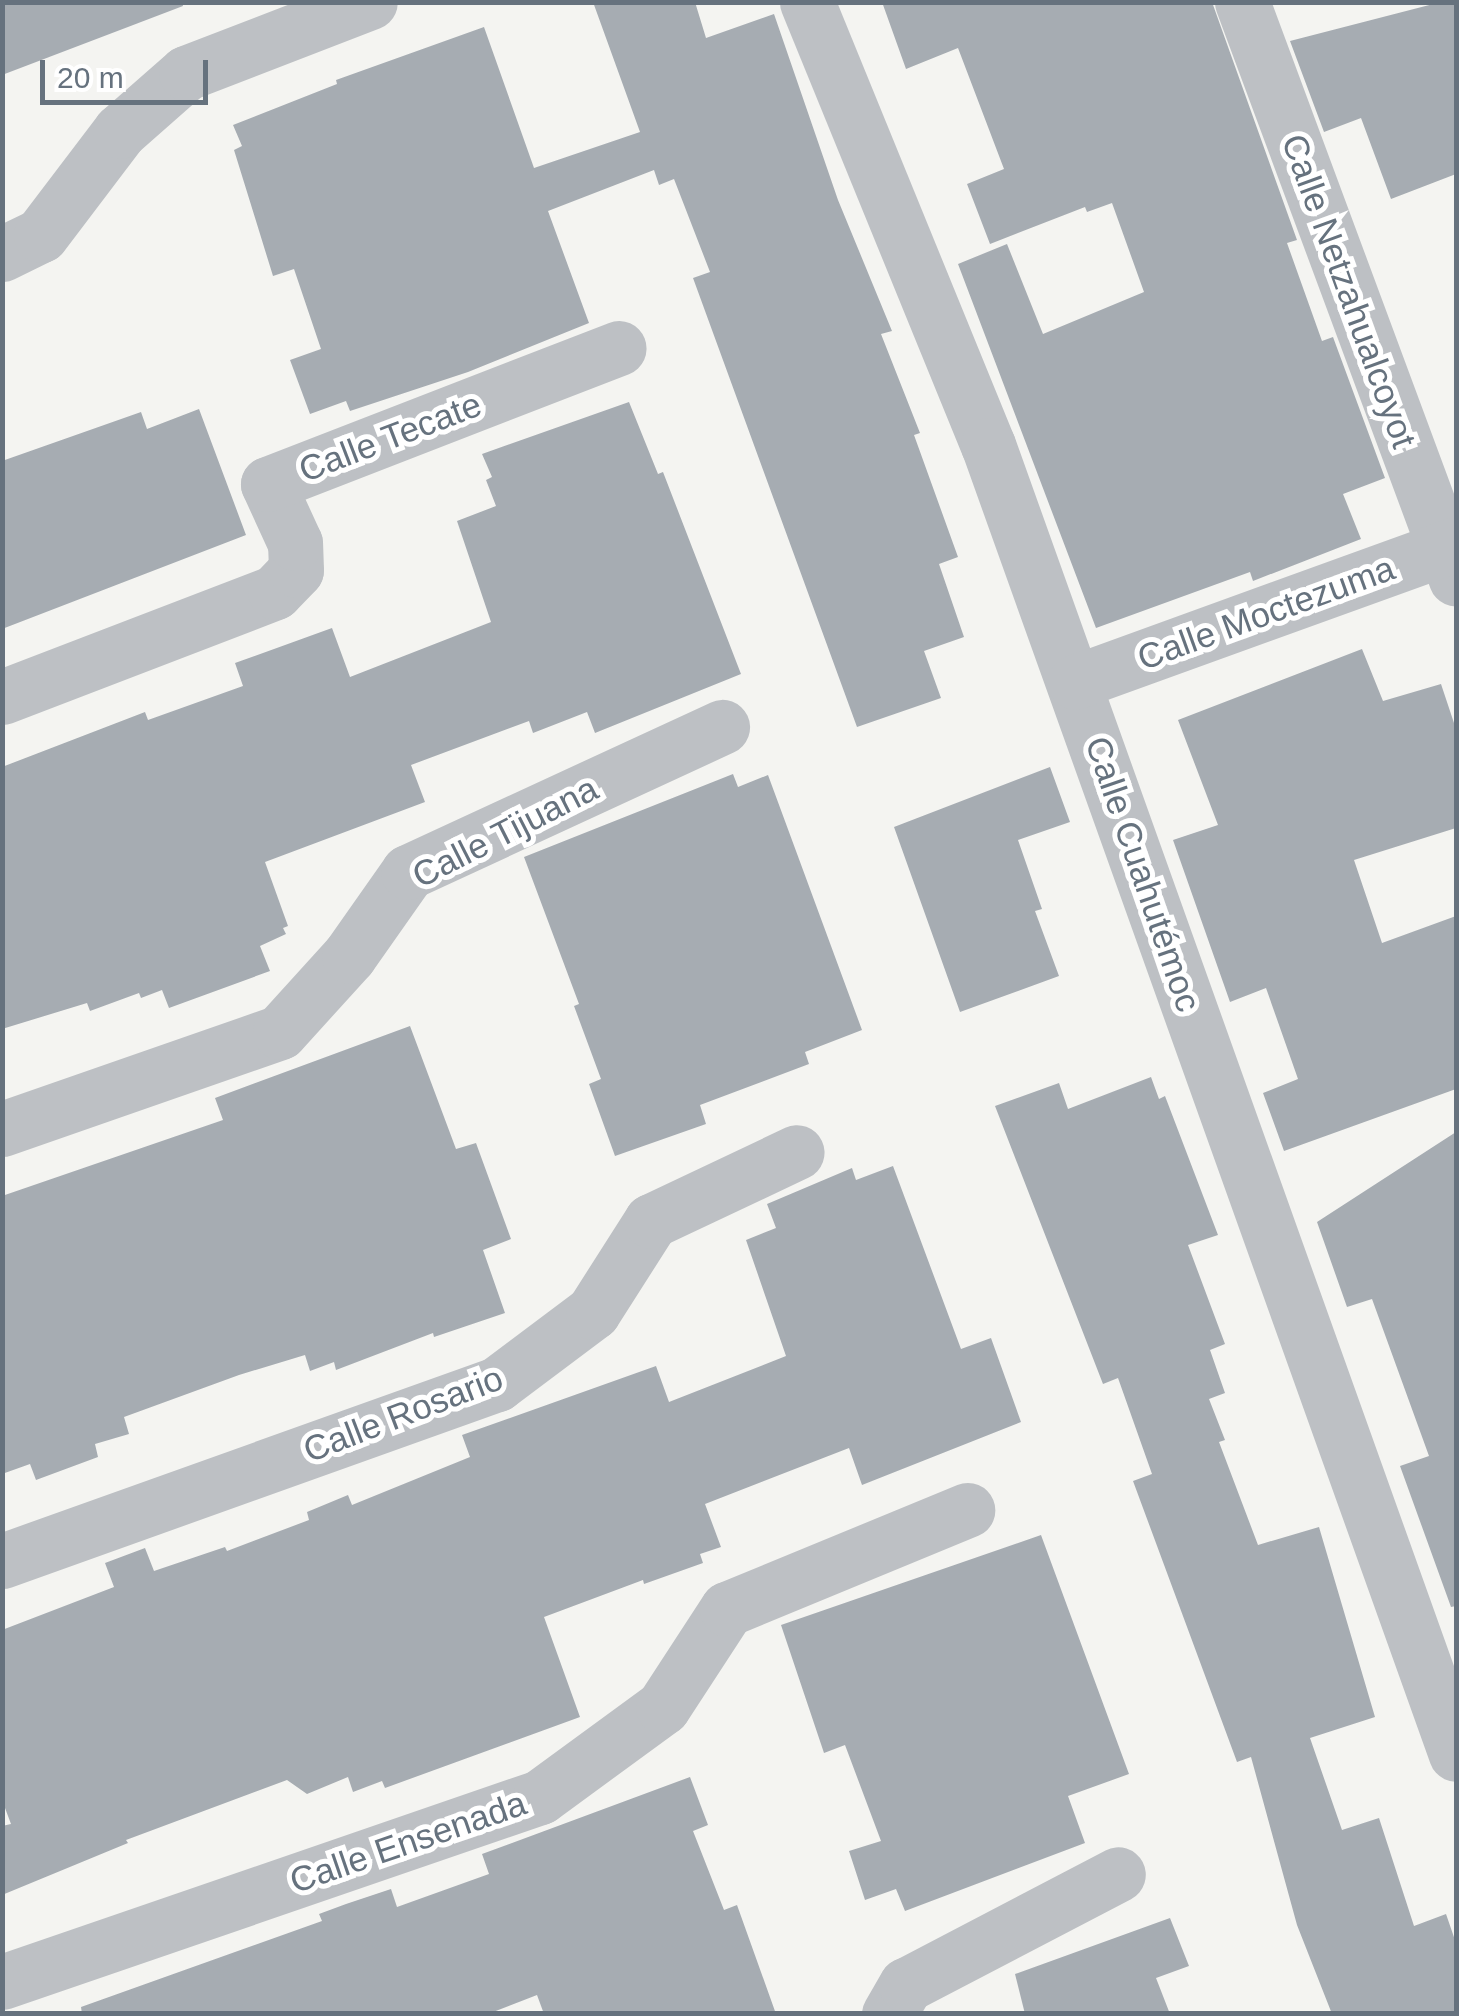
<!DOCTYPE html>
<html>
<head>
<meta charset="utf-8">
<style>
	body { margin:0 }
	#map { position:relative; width:1459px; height:2016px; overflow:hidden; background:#f4f4f1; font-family:Helvetica,sans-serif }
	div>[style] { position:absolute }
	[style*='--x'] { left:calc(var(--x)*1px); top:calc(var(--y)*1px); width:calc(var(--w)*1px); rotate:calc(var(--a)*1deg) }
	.building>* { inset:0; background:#a6acb2 }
	.minor>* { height:55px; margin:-27.5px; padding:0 27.5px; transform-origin:27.5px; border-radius:27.5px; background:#bdc0c4 }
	span { translate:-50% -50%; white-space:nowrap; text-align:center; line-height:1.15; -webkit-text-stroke:10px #fff; paint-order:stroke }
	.street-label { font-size:35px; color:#66727e }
	.frame { position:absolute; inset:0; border:5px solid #66727e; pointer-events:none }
	.scale { position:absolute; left:40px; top:60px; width:168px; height:45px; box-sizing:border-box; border:5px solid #66727e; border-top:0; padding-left:12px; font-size:30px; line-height:35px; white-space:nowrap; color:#66727e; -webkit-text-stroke:8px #fff; paint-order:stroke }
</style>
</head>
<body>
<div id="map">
	<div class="building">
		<div style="clip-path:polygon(2px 2px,182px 2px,183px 6px,2px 75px)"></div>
		<div style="clip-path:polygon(593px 2px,695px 2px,706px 38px,774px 14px,838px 200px,892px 331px,881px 334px,920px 433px,914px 435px,958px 557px,939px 564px,964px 637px,924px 651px,941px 698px,857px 727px,693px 278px,710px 272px,674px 179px,659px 185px,654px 170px,548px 211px,589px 323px,468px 372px,350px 411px,346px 401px,310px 414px,290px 360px,321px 349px,294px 269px,273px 276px,234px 150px,242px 146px,233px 125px,337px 84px,336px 80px,484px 27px,534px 168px,640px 132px)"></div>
		<div style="clip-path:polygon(882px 2px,1212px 2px,1297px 240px,1287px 243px,1322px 341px,1333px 337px,1385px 478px,1343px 494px,1361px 539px,1253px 581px,1250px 572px,1096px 628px,958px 264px,1007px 244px,1043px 334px,1144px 292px,1112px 203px,1087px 212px,1085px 207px,990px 244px,967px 184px,1004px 169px,958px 48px,906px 69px)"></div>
		<div style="clip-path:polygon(1441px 2px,1456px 2px,1456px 174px,1391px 199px,1361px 118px,1324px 132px,1290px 41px)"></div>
		<div style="clip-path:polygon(629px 402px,658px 474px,663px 472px,741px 674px,595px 733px,587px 712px,533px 733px,529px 721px,411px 765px,425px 802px,265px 862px,288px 926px,283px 928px,286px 934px,260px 946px,270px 971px,169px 1008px,162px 990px,141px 998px,139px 993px,90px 1011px,87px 1003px,2px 1029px,2px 767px,145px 712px,148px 720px,243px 686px,235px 663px,332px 628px,350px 677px,491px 622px,457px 521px,496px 506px,486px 480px,492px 477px,482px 454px)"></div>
		<div style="clip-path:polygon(199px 409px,246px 535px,2px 629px,2px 461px,141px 412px,147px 429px)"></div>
		<div style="clip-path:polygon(1362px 649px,1383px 701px,1441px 684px,1456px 729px,1456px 828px,1354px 860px,1382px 943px,1456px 916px,1456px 1089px,1284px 1151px,1263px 1093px,1298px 1079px,1266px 988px,1230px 1002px,1173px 840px,1218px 825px,1178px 720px)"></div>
		<div style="clip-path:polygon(1050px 767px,1070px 822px,1018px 840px,1042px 909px,1035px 911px,1059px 976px,960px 1012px,894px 827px)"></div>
		<div style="clip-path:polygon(733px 774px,738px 787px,768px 775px,862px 1030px,805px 1052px,809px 1064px,700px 1105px,706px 1124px,615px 1156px,589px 1084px,601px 1079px,574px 1006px,579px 1004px,524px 857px)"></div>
		<div style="clip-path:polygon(410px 1026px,456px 1149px,476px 1143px,511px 1239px,483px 1250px,505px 1313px,434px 1337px,433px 1333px,336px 1370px,334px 1362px,310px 1371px,305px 1355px,239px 1375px,124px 1417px,129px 1434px,95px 1444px,98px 1457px,36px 1480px,30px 1464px,2px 1474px,2px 1196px,223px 1120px,215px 1098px)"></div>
		<div style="clip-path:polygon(1151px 1077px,1159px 1099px,1165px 1096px,1218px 1235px,1188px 1245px,1225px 1344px,1210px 1350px,1225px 1393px,1209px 1399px,1225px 1440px,1219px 1442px,1258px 1545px,1319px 1527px,1375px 1717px,1310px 1738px,1342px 1830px,1379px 1818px,1414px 1926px,1446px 1914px,1456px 1943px,1456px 2014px,1332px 2014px,1297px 1925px,1251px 1757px,1237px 1762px,1133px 1481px,1152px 1474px,1118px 1378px,1103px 1384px,995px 1106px,1059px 1083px,1068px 1109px)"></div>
		<div style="clip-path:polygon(1456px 1132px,1456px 1606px,1451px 1607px,1400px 1466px,1429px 1456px,1372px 1299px,1347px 1307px,1317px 1222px)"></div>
		<div style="clip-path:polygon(893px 1166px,961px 1349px,991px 1338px,1021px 1422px,862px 1485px,849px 1448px,705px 1504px,721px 1547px,700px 1554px,703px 1563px,644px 1584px,643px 1580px,544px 1617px,580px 1717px,385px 1788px,382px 1781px,353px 1792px,348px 1777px,307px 1794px,287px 1780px,126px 1840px,128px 1843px,2px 1895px,2px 1826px,11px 1824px,2px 1800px,2px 1630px,114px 1587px,105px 1563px,145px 1548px,154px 1571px,225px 1547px,227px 1551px,309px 1520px,307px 1512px,348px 1495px,352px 1505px,470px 1457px,462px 1435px,656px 1366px,669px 1402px,786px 1356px,746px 1240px,776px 1228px,767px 1204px,852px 1168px,856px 1180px)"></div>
		<div style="clip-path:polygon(1041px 1535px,1129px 1774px,1068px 1796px,1085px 1843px,905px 1911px,896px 1889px,865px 1900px,849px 1851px,881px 1841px,845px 1745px,824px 1753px,781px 1625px)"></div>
		<div style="clip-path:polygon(690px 1777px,708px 1825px,693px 1831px,724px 1910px,737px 1905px,776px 2014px,544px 2014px,537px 1995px,488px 2014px,82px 2014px,81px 2007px,322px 1921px,319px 1914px,346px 1904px,391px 1889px,397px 1907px,489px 1874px,482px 1854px)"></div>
		<div style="clip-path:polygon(1170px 1918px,1189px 1966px,1156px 1978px,1170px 2014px,1025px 2014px,1015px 1974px)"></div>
	</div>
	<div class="minor">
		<div style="--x:807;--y:2;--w:479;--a:67.8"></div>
		<div style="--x:988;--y:445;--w:1390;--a:70.33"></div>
		<div style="--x:1242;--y:2;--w:615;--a:69.65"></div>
		<div style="--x:2;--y:254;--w:43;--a:-26"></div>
		<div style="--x:41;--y:235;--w:131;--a:-52.8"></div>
		<div style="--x:120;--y:131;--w:88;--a:-41.3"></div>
		<div style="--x:186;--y:73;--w:197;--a:-21.1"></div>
		<div style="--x:1075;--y:682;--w:405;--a:-19.9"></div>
		<div style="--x:2;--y:697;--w:292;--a:-21"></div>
		<div style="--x:275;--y:592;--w:30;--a:-46"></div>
		<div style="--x:296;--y:570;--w:27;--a:-92"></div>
		<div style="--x:295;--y:543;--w:65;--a:-114.6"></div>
		<div style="--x:268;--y:484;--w:376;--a:-21.2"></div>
		<div style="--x:2;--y:1129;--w:294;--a:-19.2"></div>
		<div style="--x:280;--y:1032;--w:103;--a:-47.8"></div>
		<div style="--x:349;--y:956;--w:103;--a:-54.9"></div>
		<div style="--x:408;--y:872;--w:346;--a:-24.8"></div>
		<div style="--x:2;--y:1561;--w:526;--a:-19.68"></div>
		<div style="--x:497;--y:1384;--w:120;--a:-36.9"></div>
		<div style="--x:593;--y:1312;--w:108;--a:-57.5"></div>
		<div style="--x:651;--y:1221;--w:161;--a:-25.3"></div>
		<div style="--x:2;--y:1982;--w:569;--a:-18.98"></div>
		<div style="--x:540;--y:1797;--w:152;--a:-36.2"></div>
		<div style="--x:663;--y:1707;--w:117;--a:-56.9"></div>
		<div style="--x:727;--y:1609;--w:260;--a:-22.4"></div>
		<div style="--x:889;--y:2014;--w:34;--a:-60"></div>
		<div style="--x:906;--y:1985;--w:239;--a:-27.6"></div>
	</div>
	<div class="street-label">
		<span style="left:1349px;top:291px;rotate:70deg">Calle Netzahualcoyot</span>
		<span style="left:390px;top:437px;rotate:-21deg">Calle Tecate</span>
		<span style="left:1266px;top:613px;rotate:-20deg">Calle Moctezuma</span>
		<span style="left:505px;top:832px;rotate:-27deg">Calle Tijuana</span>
		<span style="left:1143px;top:874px;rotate:71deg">Calle Cuahutémoc</span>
		<span style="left:403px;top:1414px;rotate:-21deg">Calle Rosario</span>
		<span style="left:408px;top:1842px;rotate:-19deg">Calle Ensenada</span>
	</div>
	<div class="frame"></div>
	<div class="scale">20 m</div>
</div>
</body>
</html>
